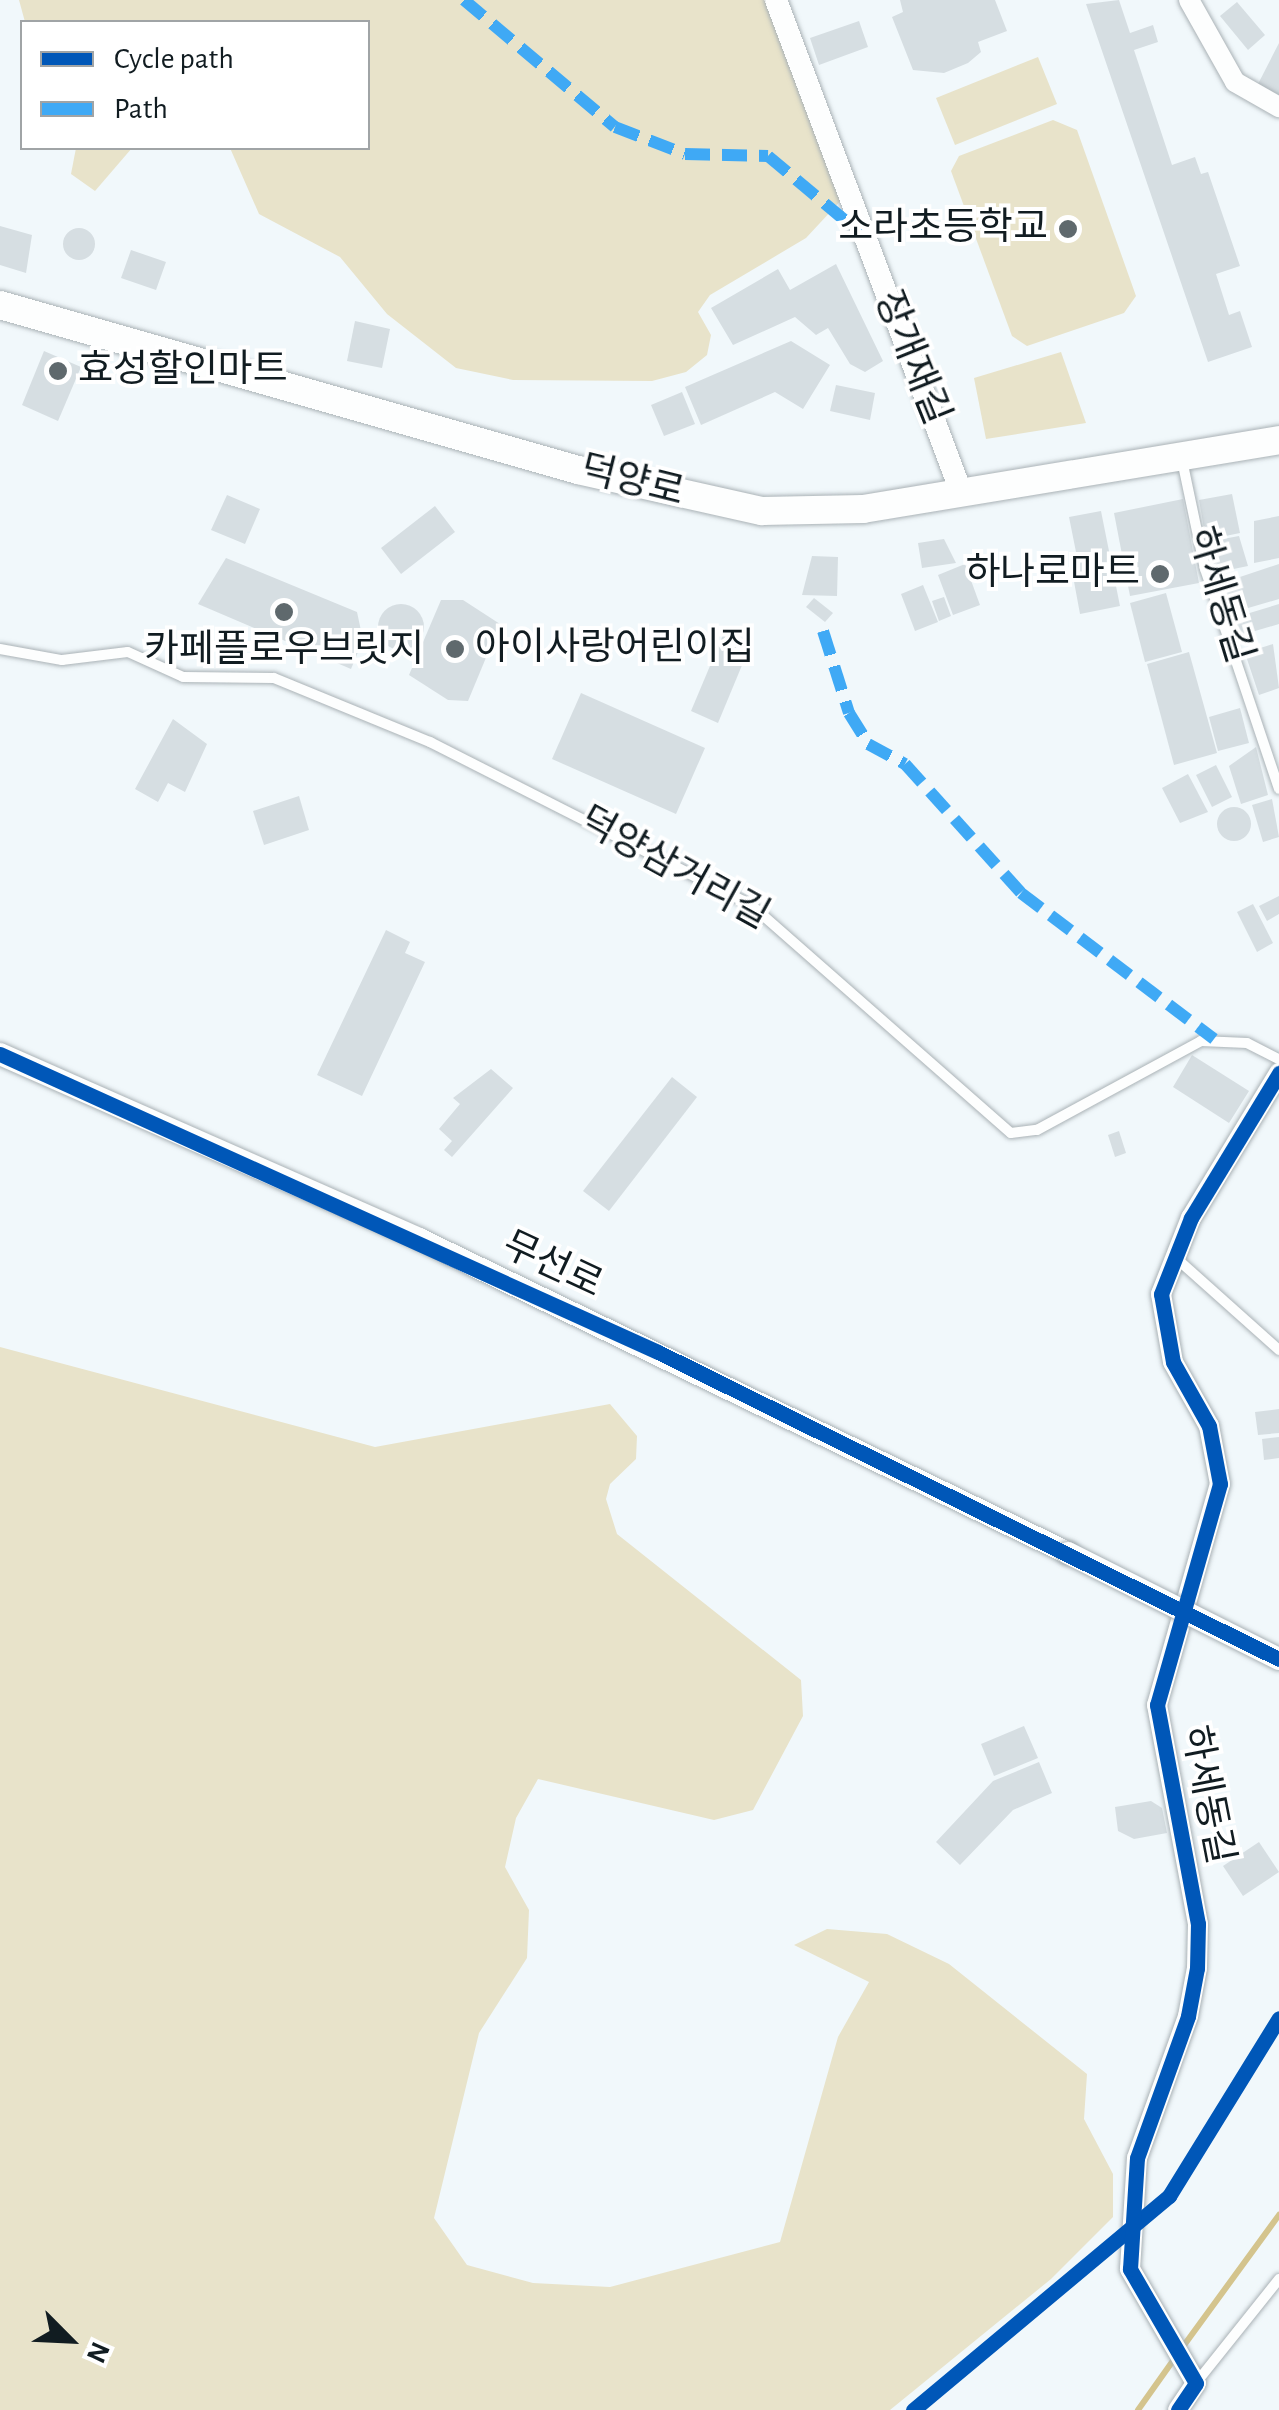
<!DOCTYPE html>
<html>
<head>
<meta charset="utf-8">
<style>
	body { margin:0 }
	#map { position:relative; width:1279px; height:2410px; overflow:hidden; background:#f1f8fb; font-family:"Alegreya Sans","Noto Sans KR",sans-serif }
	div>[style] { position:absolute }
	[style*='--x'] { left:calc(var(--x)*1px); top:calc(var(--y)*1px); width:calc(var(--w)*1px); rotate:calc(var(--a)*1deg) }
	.green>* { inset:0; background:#e8e3ca }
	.stream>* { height:6px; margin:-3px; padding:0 3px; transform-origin:3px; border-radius:3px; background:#d4c48d }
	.building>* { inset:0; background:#d6dee2 }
	.round { border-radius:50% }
	.roads { filter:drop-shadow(0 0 2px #aab2b6) drop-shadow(0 0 2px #aab2b6) }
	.service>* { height:10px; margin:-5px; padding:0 5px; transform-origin:5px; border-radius:5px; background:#fdfefe }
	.minor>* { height:20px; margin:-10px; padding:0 10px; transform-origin:10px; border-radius:10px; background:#fdfefe }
	.tertiary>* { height:22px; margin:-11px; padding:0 11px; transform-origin:11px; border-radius:11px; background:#fdfefe }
	.secondary>* { height:28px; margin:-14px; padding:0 14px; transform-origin:14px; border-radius:14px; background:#fdfefe }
	.bridges { filter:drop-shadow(0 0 2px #aab2b6) drop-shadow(0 0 2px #aab2b6) }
	.tertiary-bridge>* { height:22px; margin:-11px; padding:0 11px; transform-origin:11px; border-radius:11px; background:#fdfefe }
	.quiet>* { height:12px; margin-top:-6px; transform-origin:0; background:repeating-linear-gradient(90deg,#3fa9f5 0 25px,transparent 0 37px) }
	.cycleway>* { height:15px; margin:-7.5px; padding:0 7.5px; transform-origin:7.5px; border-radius:7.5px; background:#0057b8 }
	.dots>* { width:28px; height:28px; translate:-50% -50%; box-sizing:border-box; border:5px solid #fff; border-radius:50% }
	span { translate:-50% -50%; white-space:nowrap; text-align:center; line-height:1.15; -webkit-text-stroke:8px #fff; paint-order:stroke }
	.poi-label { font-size:38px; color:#111c21 }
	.right { translate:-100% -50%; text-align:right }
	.left { translate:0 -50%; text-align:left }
	.street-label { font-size:38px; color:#111c21 }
	.legend { position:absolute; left:20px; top:20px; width:350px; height:130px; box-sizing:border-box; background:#fff; border:2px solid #a0a4a6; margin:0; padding:12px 18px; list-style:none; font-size:30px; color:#111c21 }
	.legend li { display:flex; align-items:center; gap:20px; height:50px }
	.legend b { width:50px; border:2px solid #a0a4a6 }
	.north { position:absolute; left:20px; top:2290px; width:100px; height:100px; -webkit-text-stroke:8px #fff; paint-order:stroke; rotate:114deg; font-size:28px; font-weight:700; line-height:40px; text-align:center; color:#111c21 }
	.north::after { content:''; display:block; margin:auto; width:35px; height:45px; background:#111c21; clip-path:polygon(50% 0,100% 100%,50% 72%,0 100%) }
</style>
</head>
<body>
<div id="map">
	<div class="green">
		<div style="clip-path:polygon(19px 0,776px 0,846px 195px,806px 238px,710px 295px,698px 312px,711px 335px,707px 355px,686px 372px,652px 381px,513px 380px,456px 368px,387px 314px,340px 257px,259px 214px,230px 148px,368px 148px,368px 22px,25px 22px)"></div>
		<div style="clip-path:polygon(1038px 57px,1057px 104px,955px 145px,936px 98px)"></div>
		<div style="clip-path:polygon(1053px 120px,1077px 130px,1136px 296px,1124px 313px,1027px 346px,1012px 336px,951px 171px,959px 156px)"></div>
		<div style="clip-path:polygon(76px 148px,132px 148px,95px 191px,71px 174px)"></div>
		<div style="clip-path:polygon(1061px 352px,1086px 423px,986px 439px,974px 378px)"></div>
		<div style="clip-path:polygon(0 1347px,375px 1447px,610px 1404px,637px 1436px,636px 1459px,610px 1484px,606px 1499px,617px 1534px,801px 1680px,803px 1716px,753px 1810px,714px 1820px,538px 1779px,516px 1818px,505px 1867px,529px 1910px,527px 1958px,479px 2033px,434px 2218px,467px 2265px,533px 2283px,610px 2287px,780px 2242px,838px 2037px,869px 1982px,794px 1945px,827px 1929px,887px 1934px,949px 1964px,1087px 2074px,1084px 2119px,1113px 2174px,1113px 2217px,1051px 2279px,890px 2410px,0 2410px)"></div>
	</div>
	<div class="stream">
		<div style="--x:1182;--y:2348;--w:165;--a:-53.9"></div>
		<div style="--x:1138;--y:2410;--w:64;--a:-54.6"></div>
	</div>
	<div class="building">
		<div style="clip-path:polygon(900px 0,995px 0,1007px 31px,978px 42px,981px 52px,968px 63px,944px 73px,913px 70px,892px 17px,903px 12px)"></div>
		<div style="clip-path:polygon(1119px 0,1130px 33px,1153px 25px,1158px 42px,1134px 50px,1172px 165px,1195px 157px,1201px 174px,1208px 172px,1240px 266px,1216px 274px,1229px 315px,1240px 311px,1252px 347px,1208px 362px,1086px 4px)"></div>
		<div style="clip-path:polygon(1237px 2px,1265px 35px,1248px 50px,1220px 16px)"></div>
		<div style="clip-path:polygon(859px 21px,868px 47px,819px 65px,810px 38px)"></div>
		<div style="clip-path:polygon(1279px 43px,1279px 95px,1258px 84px)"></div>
		<div style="clip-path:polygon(0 226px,32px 235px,26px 273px,0 265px)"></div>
		<div class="round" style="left:63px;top:228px;width:32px;height:32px"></div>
		<div style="clip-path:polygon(131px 250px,166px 262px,156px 290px,121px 278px)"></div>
		<div style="clip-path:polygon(836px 264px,883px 361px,865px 372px,850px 364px,828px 328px,816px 335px,795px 317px,733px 345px,711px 308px,778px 269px,790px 290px)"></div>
		<div style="clip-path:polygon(355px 321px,390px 329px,382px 368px,347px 361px)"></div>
		<div style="clip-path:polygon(791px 341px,830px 365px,803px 409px,775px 392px,701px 425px,685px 387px)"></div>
		<div style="clip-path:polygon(44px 351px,81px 367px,58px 421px,22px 405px)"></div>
		<div style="clip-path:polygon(836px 385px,875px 393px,870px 420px,830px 411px)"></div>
		<div style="clip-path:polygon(682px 392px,695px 424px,664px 436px,651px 405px)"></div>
		<div style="clip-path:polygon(1232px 494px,1240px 533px,1206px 540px,1199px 500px)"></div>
		<div style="clip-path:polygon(227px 495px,260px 509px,245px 544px,211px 530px)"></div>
		<div style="clip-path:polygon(1183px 499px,1199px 583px,1130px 596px,1114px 513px)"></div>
		<div style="clip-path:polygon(435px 506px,455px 532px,401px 574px,381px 548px)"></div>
		<div style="clip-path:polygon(1101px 511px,1120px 606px,1080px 614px,1070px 560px,1099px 555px,1077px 557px,1069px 517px)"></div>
		<div style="clip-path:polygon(1279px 516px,1279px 558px,1254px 563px,1254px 521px)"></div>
		<div style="clip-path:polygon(1239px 536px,1248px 566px,1214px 573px,1207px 542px)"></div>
		<div style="clip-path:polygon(944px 539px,956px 563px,922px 568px,918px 543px)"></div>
		<div style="clip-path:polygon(812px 556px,838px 557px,837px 596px,802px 595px)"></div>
		<div style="clip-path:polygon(226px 558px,357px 612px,363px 640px,351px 669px,198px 604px)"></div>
		<div style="clip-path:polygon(965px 564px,980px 605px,953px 615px,938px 575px)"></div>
		<div style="clip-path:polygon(1279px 564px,1279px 599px,1231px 613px,1222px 583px)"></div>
		<div style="clip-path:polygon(923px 585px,938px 622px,915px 631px,901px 594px)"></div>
		<div style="clip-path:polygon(1166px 593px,1182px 652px,1145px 662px,1130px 603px)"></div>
		<div style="clip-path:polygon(944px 597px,951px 616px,939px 621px,932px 601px)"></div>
		<div style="clip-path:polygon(814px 598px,833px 613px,825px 622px,806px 607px)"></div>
		<div style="clip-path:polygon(441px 600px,463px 600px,500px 624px,468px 701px,448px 700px,409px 675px)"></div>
		<div class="round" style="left:378px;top:604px;width:46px;height:46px"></div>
		<div style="clip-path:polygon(1279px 604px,1279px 624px,1238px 636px,1233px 618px)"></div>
		<div style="clip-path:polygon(723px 635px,750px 646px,718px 723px,691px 711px)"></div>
		<div style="clip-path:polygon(1273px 644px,1279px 688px,1259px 695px,1245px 653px)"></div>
		<div style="clip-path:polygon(1189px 652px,1217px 753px,1174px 765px,1147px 664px)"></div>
		<div style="clip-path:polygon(581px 693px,705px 748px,676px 814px,552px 759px)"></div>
		<div style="clip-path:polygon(1240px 708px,1249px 743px,1218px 751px,1209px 717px)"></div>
		<div style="clip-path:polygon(173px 719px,207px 744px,185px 792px,168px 783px,158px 802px,135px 789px)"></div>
		<div style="clip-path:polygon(1256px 747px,1268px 795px,1241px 804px,1229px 766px)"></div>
		<div style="clip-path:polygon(1216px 765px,1232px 797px,1212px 807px,1196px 775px)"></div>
		<div style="clip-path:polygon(1188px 774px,1208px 812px,1180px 823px,1162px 788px)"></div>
		<div style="clip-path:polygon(299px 796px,309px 830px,264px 845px,253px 811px)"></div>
		<div style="clip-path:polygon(1272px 799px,1279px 837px,1263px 842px,1252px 805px)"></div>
		<div class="round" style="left:1217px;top:807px;width:34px;height:34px"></div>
		<div style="clip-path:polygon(1279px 896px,1279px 914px,1267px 921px,1259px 906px)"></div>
		<div style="clip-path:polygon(1253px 904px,1273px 943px,1257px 952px,1237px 912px)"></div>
		<div style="clip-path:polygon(386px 930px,410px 942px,405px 953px,425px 962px,362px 1096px,317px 1075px)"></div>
		<div style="clip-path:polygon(1192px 1055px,1249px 1091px,1229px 1123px,1173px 1087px)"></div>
		<div style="clip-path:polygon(491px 1069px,513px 1088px,452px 1157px,444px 1150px,452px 1141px,439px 1129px,460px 1104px,453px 1098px)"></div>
		<div style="clip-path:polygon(672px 1077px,697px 1097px,609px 1211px,583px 1191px)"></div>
		<div style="clip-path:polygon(1119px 1131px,1126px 1153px,1115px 1157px,1108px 1135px)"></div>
		<div style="clip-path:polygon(1279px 1409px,1279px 1433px,1258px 1435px,1255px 1412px)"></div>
		<div style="clip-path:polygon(1279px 1437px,1279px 1458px,1264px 1460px,1262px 1439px)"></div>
		<div style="clip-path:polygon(1024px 1726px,1038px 1758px,994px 1776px,981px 1744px)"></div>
		<div style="clip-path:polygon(1039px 1762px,1052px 1793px,1013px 1810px,960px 1865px,936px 1842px,993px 1781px)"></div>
		<div style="clip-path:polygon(1151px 1801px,1162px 1808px,1167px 1833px,1134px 1839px,1118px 1831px,1115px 1807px)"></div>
		<div style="clip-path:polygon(1259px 1842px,1279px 1872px,1243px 1896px,1223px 1866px)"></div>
	</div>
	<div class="roads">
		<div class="service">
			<div style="--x:1182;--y:460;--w:111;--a:78.1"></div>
			<div style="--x:1205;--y:569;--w:232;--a:71.4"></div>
			<div style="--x:0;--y:649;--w:63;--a:10.1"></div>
			<div style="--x:62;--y:660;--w:66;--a:-6.9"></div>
			<div style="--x:128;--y:652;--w:60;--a:24.4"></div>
			<div style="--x:183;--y:677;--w:91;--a:0.6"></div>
			<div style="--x:274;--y:678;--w:169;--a:22.3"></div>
			<div style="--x:430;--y:742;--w:359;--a:26.9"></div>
			<div style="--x:750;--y:904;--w:347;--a:41.3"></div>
			<div style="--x:1011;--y:1133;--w:26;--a:-7"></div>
			<div style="--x:1037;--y:1130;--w:187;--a:-28.5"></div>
			<div style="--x:1201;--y:1041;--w:46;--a:2.5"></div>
			<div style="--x:1247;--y:1043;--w:36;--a:27"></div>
			<div style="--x:1175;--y:1257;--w:140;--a:41.8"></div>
			<div style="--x:1196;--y:2383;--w:133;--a:-51.4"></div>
		</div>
		<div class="minor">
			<div style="--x:1189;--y:0;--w:94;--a:60.7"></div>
			<div style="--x:1235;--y:82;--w:51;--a:29.6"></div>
			<div style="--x:1178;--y:2410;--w:32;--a:-56"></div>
			<div style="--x:1196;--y:2383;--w:132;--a:-120.1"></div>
			<div style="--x:1130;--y:2269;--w:111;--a:-86.4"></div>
			<div style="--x:1137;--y:2158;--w:151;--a:-70.2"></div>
			<div style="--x:1188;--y:2016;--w:49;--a:-79.4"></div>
			<div style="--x:1197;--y:1968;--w:44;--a:-88.7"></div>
			<div style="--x:1198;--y:1924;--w:223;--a:-100.6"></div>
			<div style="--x:1157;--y:1705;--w:230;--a:-74.1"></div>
			<div style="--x:1220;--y:1484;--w:59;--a:-100.7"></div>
			<div style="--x:1209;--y:1426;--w:73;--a:-119.4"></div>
			<div style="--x:1173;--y:1362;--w:69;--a:-100"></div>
			<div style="--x:1161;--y:1294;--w:82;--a:-68.5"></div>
			<div style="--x:1191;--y:1218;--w:170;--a:-58.7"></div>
		</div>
		<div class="tertiary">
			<div style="--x:776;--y:0;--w:526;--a:69.39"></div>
			<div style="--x:0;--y:1054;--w:458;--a:23.8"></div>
			<div style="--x:419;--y:1239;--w:721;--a:25.82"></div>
		</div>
		<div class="secondary">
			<div style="--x:0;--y:305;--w:601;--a:15.93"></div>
			<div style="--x:578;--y:470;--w:189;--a:12.6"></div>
			<div style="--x:762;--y:511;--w:101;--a:-1.1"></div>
			<div style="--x:863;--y:509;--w:422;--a:-9.4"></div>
		</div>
	</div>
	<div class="bridges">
		<div class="tertiary-bridge">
			<div style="--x:1068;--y:1553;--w:236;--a:26.7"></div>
		</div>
	</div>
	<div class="quiet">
		<div style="--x:464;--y:0;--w:197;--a:40.1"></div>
		<div style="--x:615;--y:127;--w:75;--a:21.1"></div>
		<div style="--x:685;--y:154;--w:83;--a:1.4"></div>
		<div style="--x:768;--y:156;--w:119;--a:39.9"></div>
		<div style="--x:823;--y:631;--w:86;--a:72.4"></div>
		<div style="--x:849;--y:713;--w:36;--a:58"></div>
		<div style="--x:868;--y:744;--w:42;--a:28.4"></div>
		<div style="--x:905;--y:764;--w:173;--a:48"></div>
		<div style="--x:1021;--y:893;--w:242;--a:37.1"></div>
	</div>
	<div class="cycleway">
		<div style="--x:0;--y:1054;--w:722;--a:24.37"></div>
		<div style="--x:658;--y:1352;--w:693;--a:26.31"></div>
		<div style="--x:913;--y:2410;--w:334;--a:-39.9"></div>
		<div style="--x:1169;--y:2196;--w:209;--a:-58.3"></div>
		<div style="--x:1178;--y:2410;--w:32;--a:-56"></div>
		<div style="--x:1196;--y:2383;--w:132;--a:-120.1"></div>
		<div style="--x:1130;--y:2269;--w:111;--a:-86.4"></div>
		<div style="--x:1137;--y:2158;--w:151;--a:-70.2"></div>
		<div style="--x:1188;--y:2016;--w:49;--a:-79.4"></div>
		<div style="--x:1197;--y:1968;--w:44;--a:-88.7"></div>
		<div style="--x:1198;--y:1924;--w:223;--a:-100.6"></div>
		<div style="--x:1157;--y:1705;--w:230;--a:-74.1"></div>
		<div style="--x:1220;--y:1484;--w:59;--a:-100.7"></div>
		<div style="--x:1209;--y:1426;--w:73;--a:-119.4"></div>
		<div style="--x:1173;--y:1362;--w:69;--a:-100"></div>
		<div style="--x:1161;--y:1294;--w:82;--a:-68.5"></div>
		<div style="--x:1191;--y:1218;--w:170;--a:-58.7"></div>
	</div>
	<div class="dots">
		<div style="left:1068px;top:229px;background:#5f696d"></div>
		<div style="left:58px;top:371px;background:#5f696d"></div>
		<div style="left:1160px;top:574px;background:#5f696d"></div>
		<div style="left:284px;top:612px;background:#5f696d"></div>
		<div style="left:455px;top:649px;background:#5f696d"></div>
	</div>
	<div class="poi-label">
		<span class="right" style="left:1048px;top:229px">소라초등학교</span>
		<span class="left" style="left:78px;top:371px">효성할인마트</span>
		<span class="right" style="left:1140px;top:574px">하나로마트</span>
		<span class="left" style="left:475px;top:649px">아이사랑어린이집</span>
		<span style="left:284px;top:651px">카페플로우브릿지</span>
	</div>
	<div class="street-label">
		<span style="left:911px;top:358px;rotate:68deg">장개재길</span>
		<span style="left:632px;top:482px;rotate:14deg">덕양로</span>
		<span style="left:1219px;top:595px;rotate:73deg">하세동길</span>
		<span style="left:674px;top:869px;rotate:29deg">덕양삼거리길</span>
		<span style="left:552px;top:1266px;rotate:25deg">무선로</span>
		<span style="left:1206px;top:1795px;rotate:79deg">하세동길</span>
	</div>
	<ul class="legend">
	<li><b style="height:12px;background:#0057b8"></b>Cycle path</li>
	<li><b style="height:12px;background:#3fa9f5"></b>Path</li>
	</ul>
	<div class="north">N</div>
</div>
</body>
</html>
